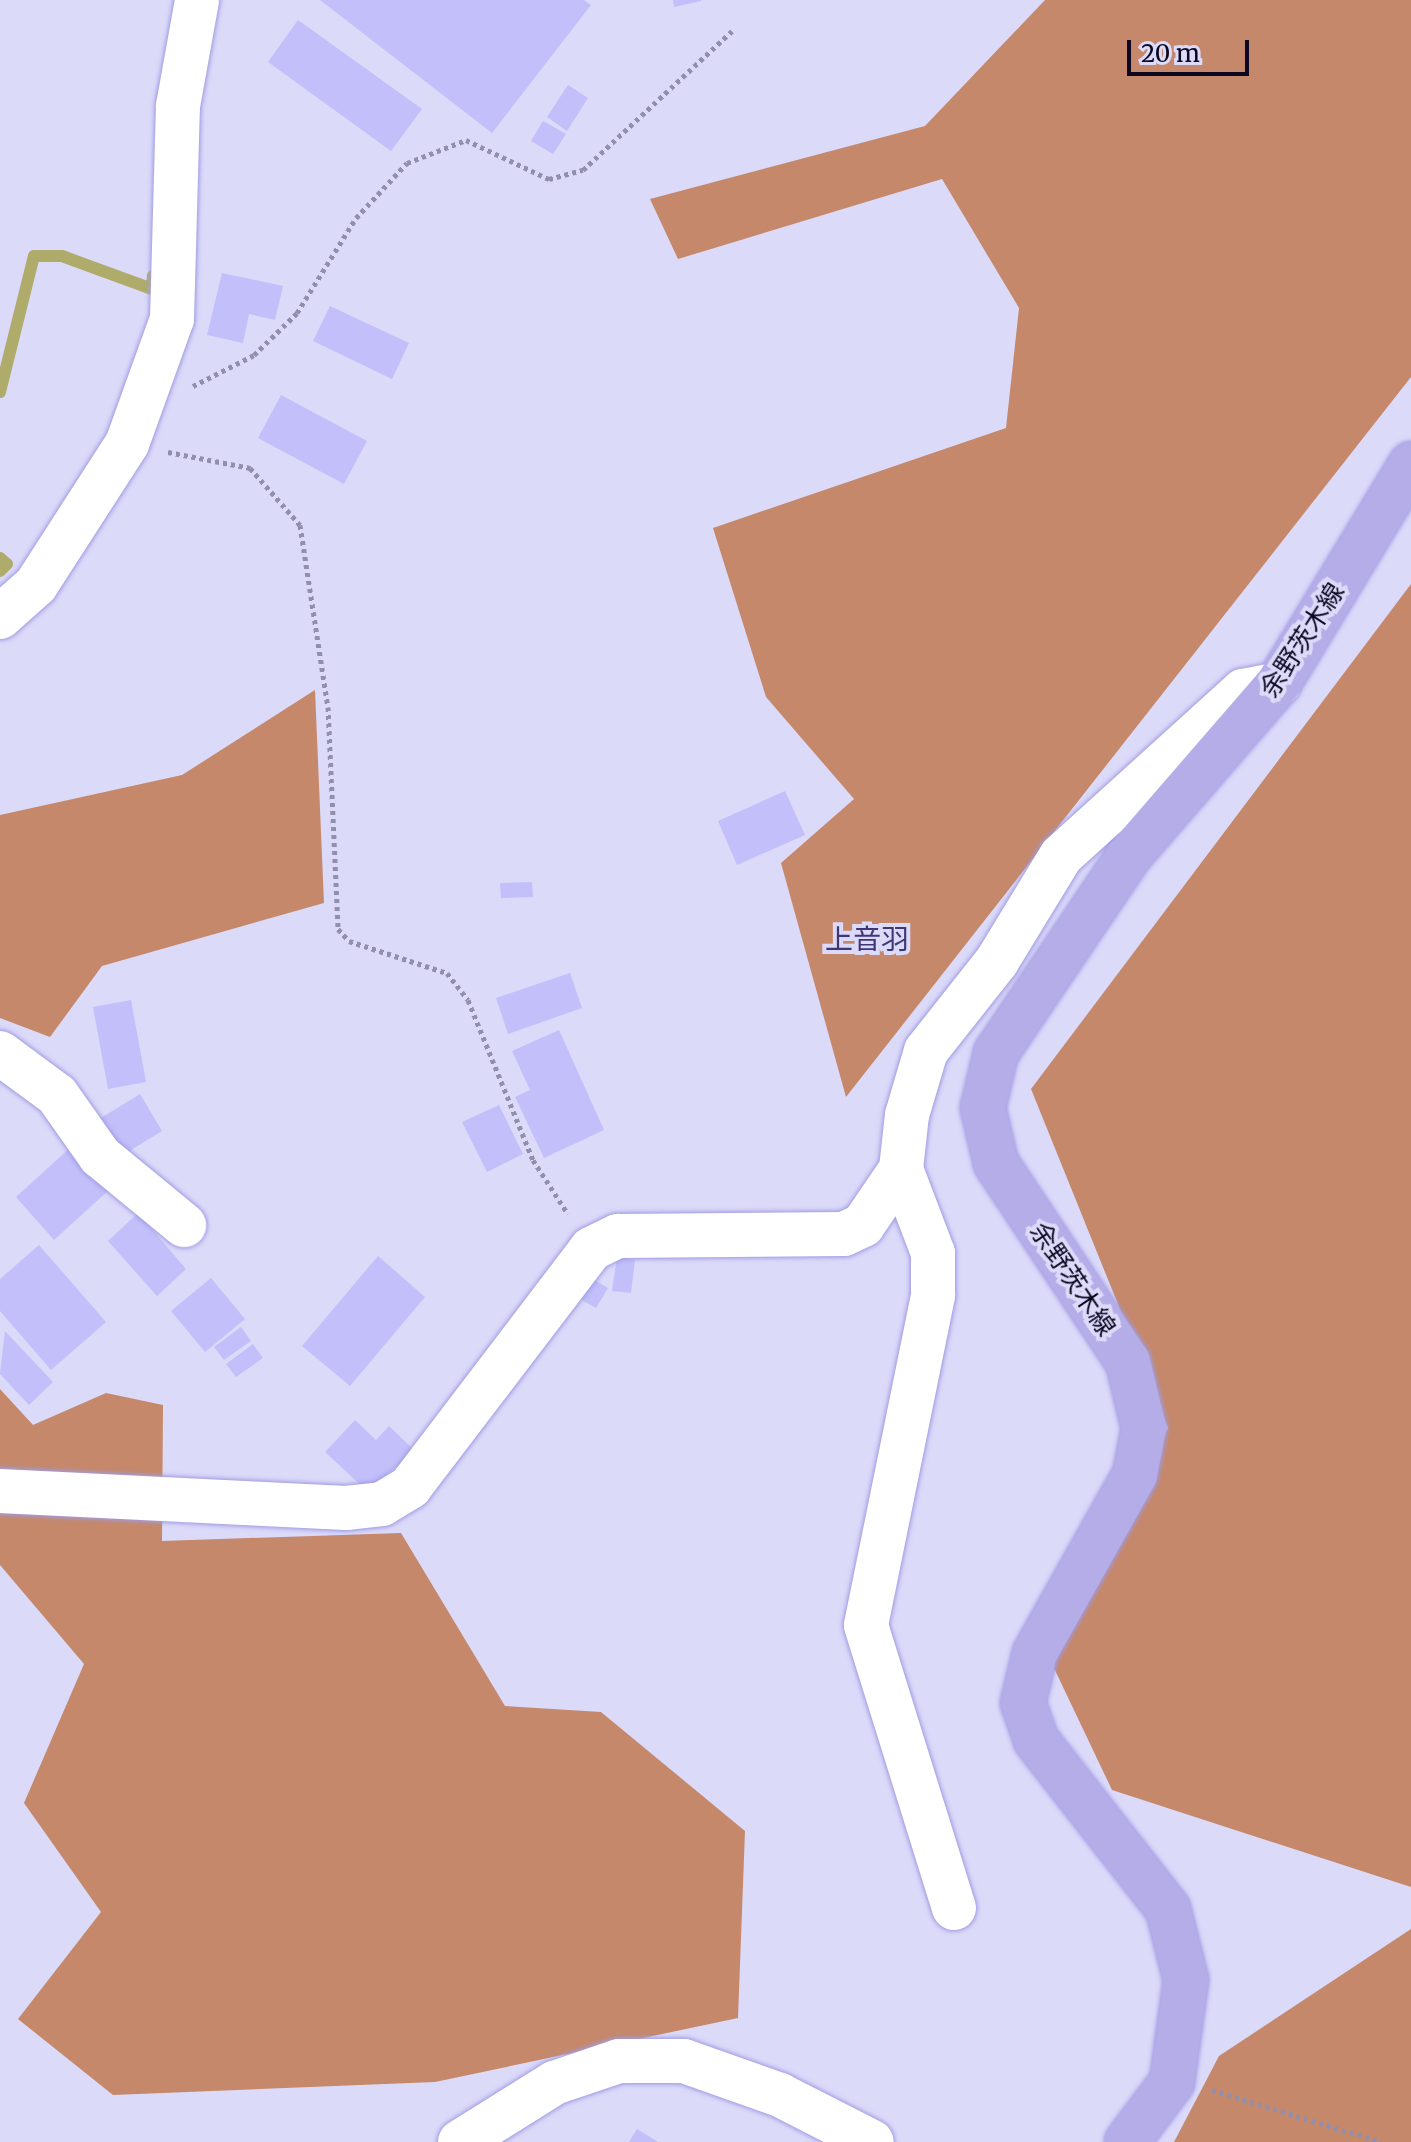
<!DOCTYPE html>
<html>
<head>
<meta charset="utf-8">
<style>
	body { margin:0 }
	#map { position:relative; width:1411px; height:2142px; overflow:hidden; background:#dbdaf9; font-family:Merriweather,"Noto Sans JP",serif }
	div>[style] { position:absolute }
	[style*='--x'] { left:calc(var(--x)*1px); top:calc(var(--y)*1px); width:calc(var(--w)*1px); rotate:calc(var(--a)*1deg) }
	.forest>* { inset:0; background:#c5886b }
	.stream>* { height:12px; margin:-6px; padding:0 6px; transform-origin:6px; border-radius:6px; background:#afac6b }
	.building>* { inset:0; background:#c2bffa }
	.path>* { height:5px; margin-top:-2.5px; transform-origin:0; background:repeating-linear-gradient(90deg,#918fab 0 4px,transparent 0 8px) }
	.roads { filter:drop-shadow(0 0 2px #a19ce3) drop-shadow(0 0 2px #a19ce3) }
	.minor>* { height:44px; margin:-22px; padding:0 22px; transform-origin:22px; border-radius:22px; background:#fff }
	.major>* { height:44px; margin:-22px; padding:0 22px; transform-origin:22px; border-radius:22px; background:#b4ade8 }
	span { translate:-50% -50%; white-space:nowrap; text-align:center; line-height:1.15; -webkit-text-stroke:8px #dbdaf9; paint-order:stroke }
	.street-label { font-size:26px; color:#0c0821 }
	.neighbourhood-label { font-size:28px; color:#3f3675 }
	.scale { position:absolute; left:1127px; top:40px; width:122px; height:36px; box-sizing:border-box; border:4px solid #0c0821; border-top:0; padding-left:10px; font-size:24px; line-height:28px; white-space:nowrap; color:#0c0821; -webkit-text-stroke:6px #dbdaf9; paint-order:stroke }
</style>
</head>
<body>
<div id="map">
	<div class="forest">
		<div style="clip-path:polygon(1045px 0,1411px 0,1411px 377px,846px 1097px,781px 863px,854px 799px,766px 697px,713px 528px,1006px 428px,1019px 308px,942px 179px,678px 259px,650px 199px,925px 126px)"></div>
		<div style="clip-path:polygon(1411px 584px,1411px 1887px,1112px 1790px,1053px 1666px,1168px 1428px,1031px 1089px)"></div>
		<div style="clip-path:polygon(315px 690px,324px 903px,102px 966px,50px 1037px,0 1018px,0 815px,182px 775px)"></div>
		<div style="clip-path:polygon(0 1389px,33px 1425px,106px 1393px,163px 1405px,162px 1541px,401px 1533px,505px 1706px,601px 1712px,745px 1831px,738px 2018px,435px 2082px,113px 2095px,18px 2019px,101px 1912px,24px 1803px,84px 1664px,0 1565px)"></div>
		<div style="clip-path:polygon(1411px 1929px,1411px 2142px,1174px 2142px,1219px 2056px)"></div>
	</div>
	<div class="stream">
		<div style="--x:0;--y:392;--w:140;--a:-76"></div>
		<div style="--x:34;--y:256;--w:28;--a:0"></div>
		<div style="--x:62;--y:256;--w:96;--a:20.1"></div>
		<div style="--x:152;--y:289;--w:13;--a:-86"></div>
		<div style="--x:0;--y:558;--w:9;--a:41"></div>
		<div style="--x:7;--y:564;--w:10;--a:135"></div>
	</div>
	<div class="building">
		<div style="clip-path:polygon(320px 0,584px 0,591px 5px,492px 133px)"></div>
		<div style="clip-path:polygon(673px 0,701px 0,701px 1px,674px 7px)"></div>
		<div style="clip-path:polygon(298px 20px,422px 109px,391px 151px,268px 62px)"></div>
		<div style="clip-path:polygon(568px 85px,588px 98px,567px 131px,547px 117px)"></div>
		<div style="clip-path:polygon(543px 121px,566px 134px,553px 154px,531px 141px)"></div>
		<div style="clip-path:polygon(222px 273px,283px 286px,275px 320px,249px 314px,243px 343px,207px 335px)"></div>
		<div style="clip-path:polygon(330px 306px,409px 343px,392px 379px,313px 341px)"></div>
		<div style="clip-path:polygon(281px 395px,367px 441px,344px 484px,258px 438px)"></div>
		<div style="clip-path:polygon(785px 791px,805px 835px,737px 865px,718px 821px)"></div>
		<div style="clip-path:polygon(532px 882px,533px 897px,501px 898px,500px 883px)"></div>
		<div style="clip-path:polygon(570px 973px,582px 1008px,508px 1034px,496px 998px)"></div>
		<div style="clip-path:polygon(131px 1000px,146px 1082px,108px 1089px,93px 1007px)"></div>
		<div style="clip-path:polygon(559px 1030px,604px 1130px,544px 1158px,515px 1097px,530px 1090px,512px 1051px)"></div>
		<div style="clip-path:polygon(140px 1094px,162px 1131px,118px 1158px,96px 1121px)"></div>
		<div style="clip-path:polygon(499px 1105px,523px 1154px,487px 1172px,462px 1122px)"></div>
		<div style="clip-path:polygon(72px 1146px,110px 1189px,54px 1240px,16px 1197px)"></div>
		<div style="clip-path:polygon(138px 1213px,186px 1269px,157px 1296px,108px 1241px)"></div>
		<div style="clip-path:polygon(39px 1245px,106px 1322px,51px 1370px,0 1311px,0 1279px)"></div>
		<div style="clip-path:polygon(378px 1256px,425px 1297px,350px 1386px,302px 1346px)"></div>
		<div style="clip-path:polygon(617px 1257px,635px 1260px,631px 1293px,612px 1291px)"></div>
		<div style="clip-path:polygon(211px 1278px,245px 1319px,205px 1352px,171px 1311px)"></div>
		<div style="clip-path:polygon(591px 1278px,608px 1288px,596px 1308px,578px 1298px)"></div>
		<div style="clip-path:polygon(241px 1327px,251px 1341px,224px 1360px,214px 1347px)"></div>
		<div style="clip-path:polygon(5px 1331px,53px 1382px,29px 1405px,0 1374px)"></div>
		<div style="clip-path:polygon(253px 1344px,263px 1358px,236px 1377px,226px 1364px)"></div>
		<div style="clip-path:polygon(355px 1420px,376px 1440px,389px 1426px,415px 1451px,367px 1491px,325px 1452px)"></div>
		<div style="clip-path:polygon(637px 2129px,658px 2142px,629px 2142px)"></div>
	</div>
	<div class="path">
		<div style="--x:193;--y:386;--w:68;--a:-26.9"></div>
		<div style="--x:254;--y:355;--w:60;--a:-44.3"></div>
		<div style="--x:297;--y:313;--w:112;--a:-58.2"></div>
		<div style="--x:356;--y:218;--w:75;--a:-47.2"></div>
		<div style="--x:407;--y:163;--w:63;--a:-21.3"></div>
		<div style="--x:466;--y:140;--w:92;--a:25.2"></div>
		<div style="--x:549;--y:179;--w:35;--a:-15"></div>
		<div style="--x:583;--y:170;--w:205;--a:-43"></div>
		<div style="--x:168;--y:452;--w:84;--a:11"></div>
		<div style="--x:250;--y:468;--w:76;--a:48.7"></div>
		<div style="--x:300;--y:525;--w:184;--a:81.3"></div>
		<div style="--x:328;--y:707;--w:222;--a:87.4"></div>
		<div style="--x:338;--y:929;--w:16;--a:47"></div>
		<div style="--x:349;--y:941;--w:103;--a:18.1"></div>
		<div style="--x:447;--y:973;--w:34;--a:52"></div>
		<div style="--x:468;--y:1000;--w:173;--a:67.9"></div>
		<div style="--x:533;--y:1160;--w:64;--a:57.1"></div>
		<div style="--x:1212;--y:2090;--w:177;--a:17.1"></div>
	</div>
	<div class="roads">
		<div class="minor">
			<div style="--x:0;--y:617;--w:48;--a:-41.6"></div>
			<div style="--x:36;--y:585;--w:168;--a:-57.2"></div>
			<div style="--x:127;--y:444;--w:133;--a:-70.2"></div>
			<div style="--x:172;--y:319;--w:213;--a:-88.4"></div>
			<div style="--x:178;--y:106;--w:108;--a:-79.8"></div>
			<div style="--x:0;--y:1053;--w:71;--a:36.4"></div>
			<div style="--x:57;--y:1095;--w:75;--a:54.8"></div>
			<div style="--x:100;--y:1156;--w:109;--a:39.4"></div>
			<div style="--x:0;--y:1491;--w:346;--a:2.8"></div>
			<div style="--x:346;--y:1508;--w:36;--a:-6"></div>
			<div style="--x:382;--y:1504;--w:33;--a:-31"></div>
			<div style="--x:410;--y:1487;--w:299;--a:-52.7"></div>
			<div style="--x:591;--y:1249;--w:30;--a:-26"></div>
			<div style="--x:618;--y:1236;--w:226;--a:-0.5"></div>
			<div style="--x:844;--y:1234;--w:21;--a:-25"></div>
			<div style="--x:863;--y:1225;--w:68;--a:-55.8"></div>
			<div style="--x:954;--y:1908;--w:296;--a:-107.3"></div>
			<div style="--x:866;--y:1625;--w:337;--a:-78.5"></div>
			<div style="--x:933;--y:1295;--w:42;--a:-90"></div>
			<div style="--x:933;--y:1253;--w:90;--a:-110.9"></div>
			<div style="--x:901;--y:1169;--w:54;--a:-83.7"></div>
			<div style="--x:907;--y:1115;--w:67;--a:-73.5"></div>
			<div style="--x:926;--y:1051;--w:115;--a:-51.7"></div>
			<div style="--x:997;--y:961;--w:123;--a:-58.6"></div>
			<div style="--x:1061;--y:856;--w:246;--a:-42.2"></div>
			<div style="--x:1243;--y:691;--w:36;--a:-11"></div>
			<div style="--x:460;--y:2142;--w:111;--a:-32.1"></div>
			<div style="--x:554;--y:2083;--w:69;--a:-18.7"></div>
			<div style="--x:619;--y:2061;--w:65;--a:0"></div>
			<div style="--x:684;--y:2061;--w:102;--a:19.5"></div>
			<div style="--x:780;--y:2095;--w:103;--a:27.1"></div>
		</div>
		<div class="major">
			<div style="--x:1127;--y:2142;--w:75;--a:-53.1"></div>
			<div style="--x:1172;--y:2082;--w:103;--a:-82.2"></div>
			<div style="--x:1186;--y:1980;--w:73;--a:-104.2"></div>
			<div style="--x:1168;--y:1909;--w:214;--a:-128"></div>
			<div style="--x:1036;--y:1740;--w:39;--a:-109"></div>
			<div style="--x:1023;--y:1703;--w:51;--a:-76.5"></div>
			<div style="--x:1035;--y:1653;--w:204;--a:-60.7"></div>
			<div style="--x:1135;--y:1475;--w:48;--a:-79.2"></div>
			<div style="--x:1144;--y:1428;--w:68;--a:-103.6"></div>
			<div style="--x:1128;--y:1362;--w:239;--a:-123.6"></div>
			<div style="--x:996;--y:1163;--w:57;--a:-103.3"></div>
			<div style="--x:983;--y:1108;--w:57;--a:-76.7"></div>
			<div style="--x:996;--y:1053;--w:236;--a:-56"></div>
			<div style="--x:1128;--y:857;--w:229;--a:-49.1"></div>
			<div style="--x:1278;--y:684;--w:257;--a:-58.8"></div>
		</div>
	</div>
	<div class="street-label">
		<span style="left:1302px;top:640px;rotate:-57deg">余野茨木線</span>
		<span style="left:1073px;top:1279px;rotate:56deg">余野茨木線</span>
	</div>
	<div class="neighbourhood-label">
		<span style="left:867px;top:939px">上音羽</span>
	</div>
	<div class="scale">20 m</div>
</div>
</body>
</html>
